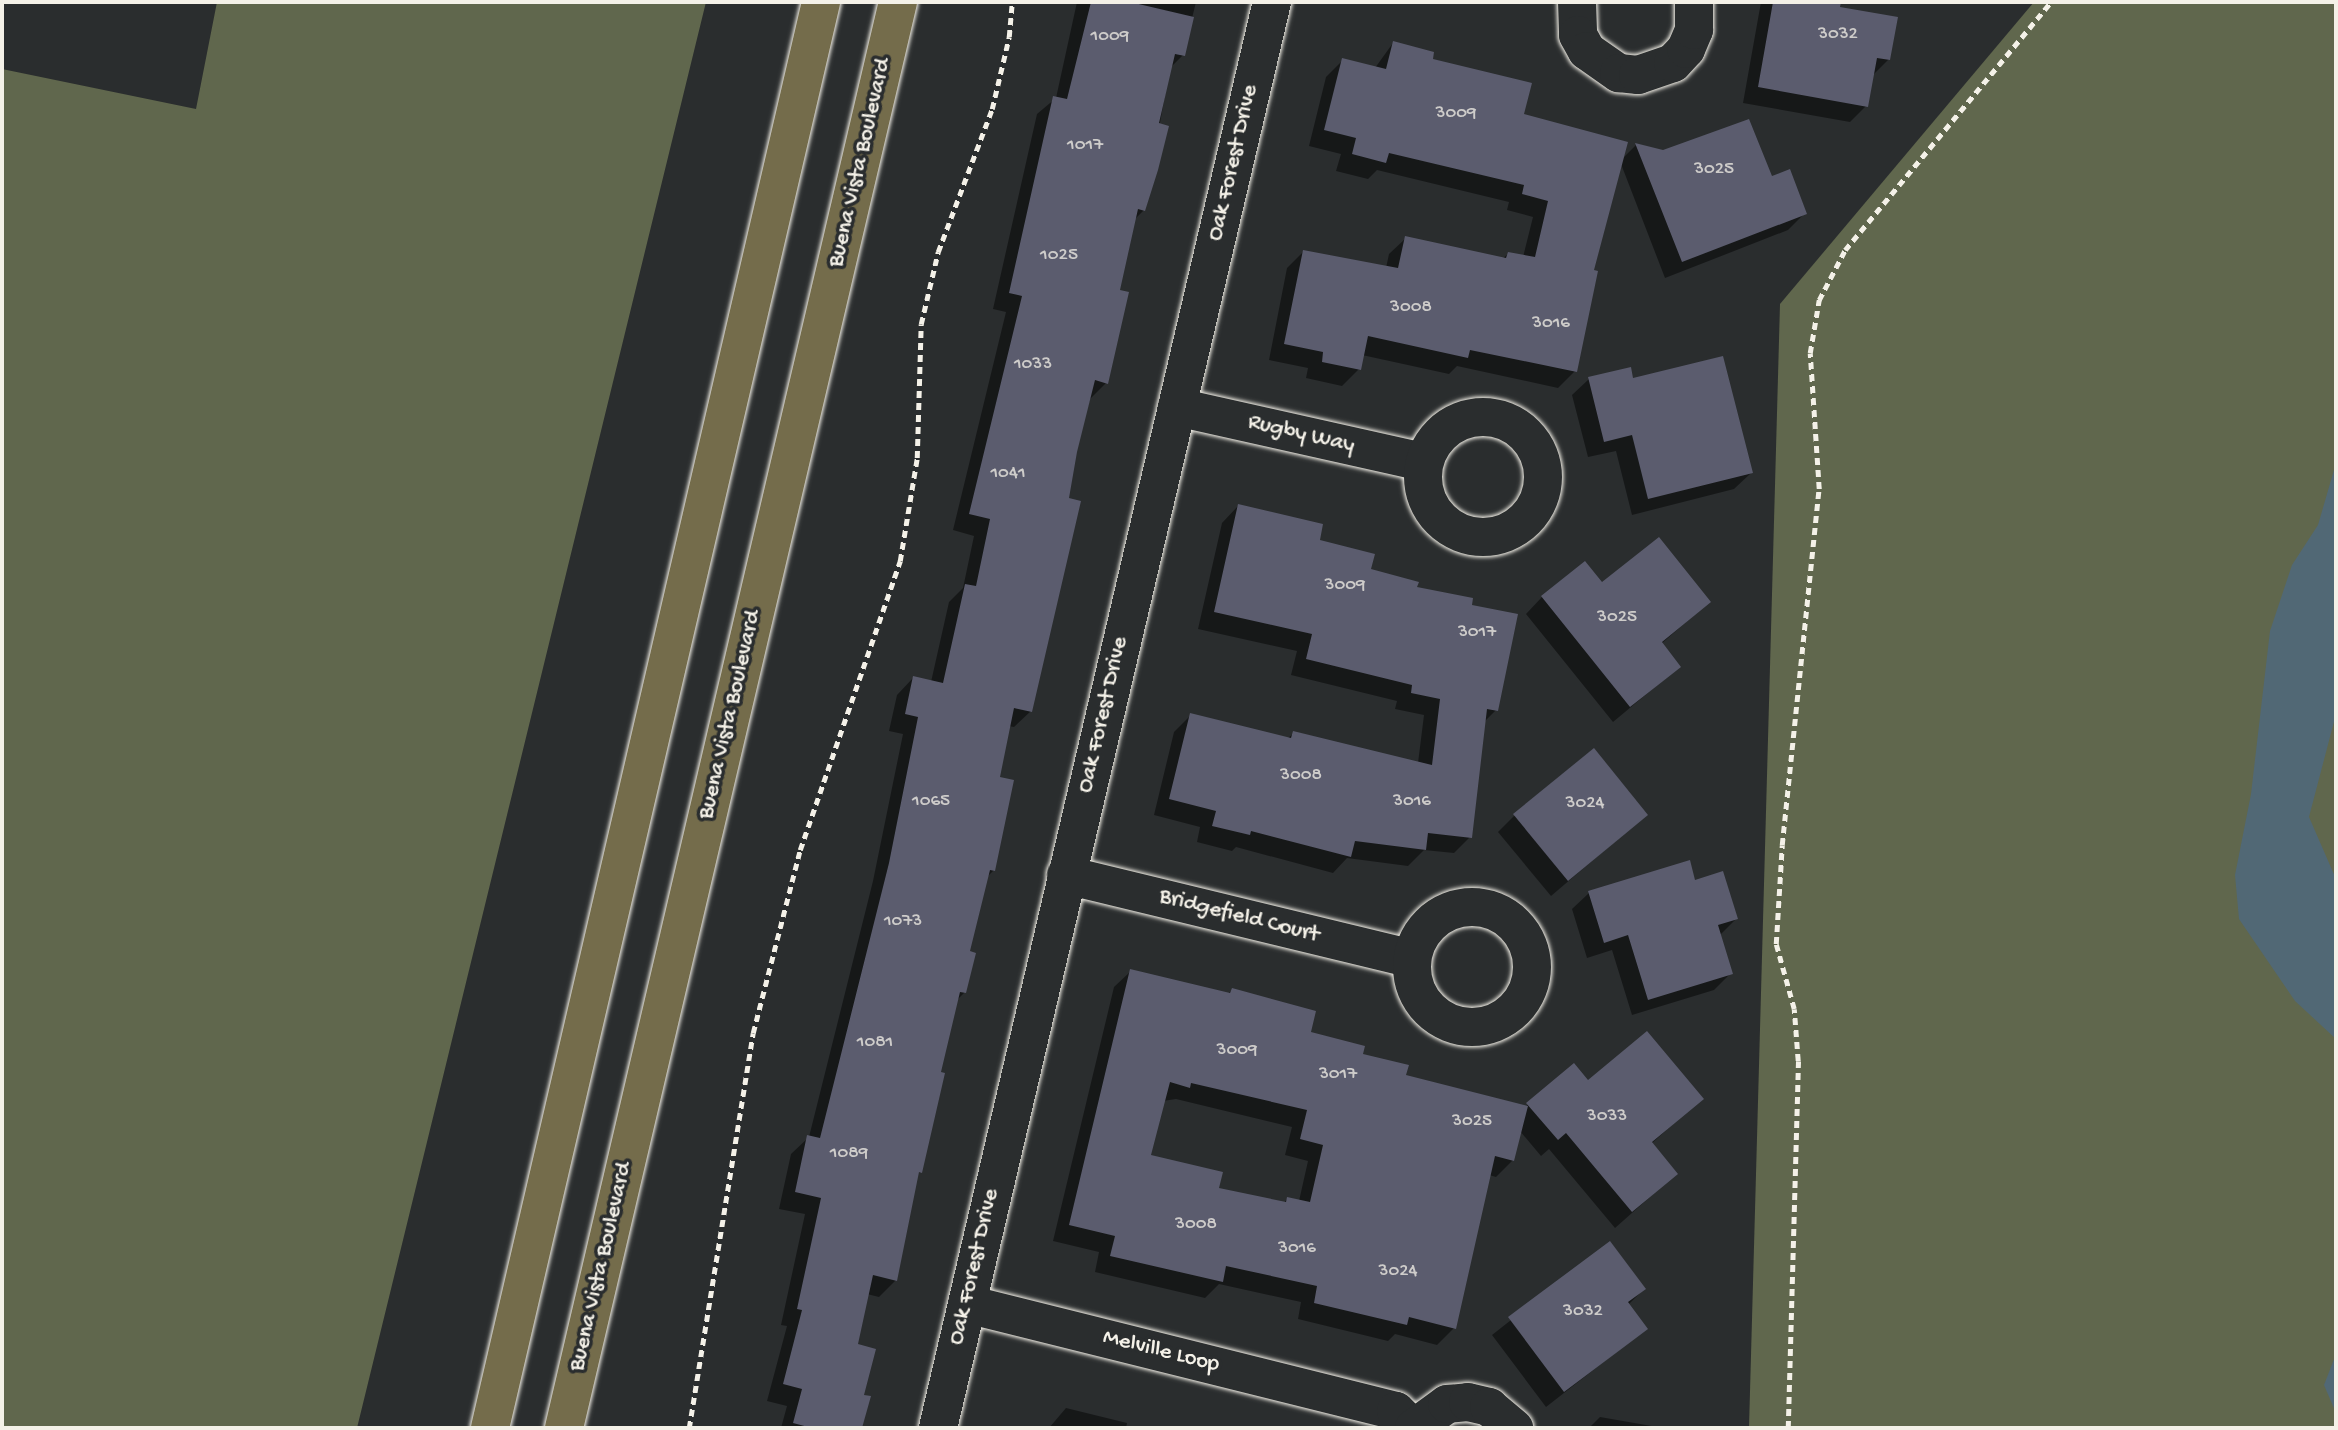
<!DOCTYPE html>
<html>
<head>
<meta charset="utf-8">
<style>
	body { margin:0 }
	#map { position:relative; width:2338px; height:1430px; overflow:hidden; background:#2a2d2e; font-family:"Gochi Hand",sans-serif }
	div>[style] { position:absolute }
	[style*='--x'] { left:calc(var(--x)*1px); top:calc(var(--y)*1px); width:calc(var(--w)*1px); rotate:calc(var(--a)*1deg) }
	.green>* { inset:0; background:#60674d }
	.water>* { inset:0; background:#516875 }
	.shadow>* { inset:0; background:#0007 }
	.building>* { inset:0; background:#5b5c6e }
	.path>* { height:4.5px; margin-top:-2.25px; transform-origin:0; background:repeating-linear-gradient(90deg,#f4f1e8 0 7px,transparent 0 12px) }
	.roads { filter:drop-shadow(0 0 2px #f4f1e8) drop-shadow(0 0 2px #f4f1e8) }
	.minor>* { height:38px; margin:-19px; padding:0 19px; transform-origin:19px; border-radius:19px; background:#2a2d2e }
	.minor>.ring { margin:-19px; padding:0; box-sizing:content-box; background:none; border:38px solid #2a2d2e; border-radius:50% }
	.major>* { height:38px; margin:-19px; padding:0 19px; transform-origin:19px; border-radius:19px; background:#746c4b }
	span { translate:-50% -50%; white-space:nowrap; text-align:center; line-height:1.15; -webkit-text-stroke:7px #2a2d2e; paint-order:stroke }
	.number-label { font-size:19px; color:#ceccca }
	.number-label span { -webkit-text-stroke-width:0 }
	.street-label { font-size:23px; color:#f4f1e8 }
	.frame { position:absolute; inset:0; border:4px solid #f4f1e8; pointer-events:none }
</style>
</head>
<body>
<div id="map">
	<div class="green">
		<div style="clip-path:polygon(217px 2px,706px 2px,357px 1428px,2px 1428px,2px 69px,196px 109px)"></div>
		<div style="clip-path:polygon(2034px 2px,2336px 2px,2336px 1428px,1749px 1428px,1780px 304px)"></div>
	</div>
	<div class="water">
		<div style="clip-path:polygon(2336px 463px,2336px 714px,2309px 817px,2336px 879px,2336px 1039px,2295px 1001px,2239px 919px,2235px 875px,2251px 794px,2270px 631px,2292px 565px,2318px 525px)"></div>
		<div style="clip-path:polygon(2336px 1354px,2336px 1413px,2324px 1385px)"></div>
	</div>
	<div class="shadow">
		<div style="clip-path:polygon(1077px 2px,1196px 2px,1183px 55px,1170px 68px,1144px 210px,1134px 220px,1118px 292px,1106px 383px,1090px 399px,1075px 451px,1031px 711px,1014px 727px,1008px 726px,997px 779px,994px 870px,986px 878px,968px 953px,964px 993px,956px 1001px,938px 1073px,896px 1280px,879px 1297px,867px 1294px,855px 1345px,862px 1396px,869px 1398px,861px 1428px,781px 1428px,787px 1406px,767px 1401px,787px 1326px,781px 1325px,805px 1214px,779px 1209px,791px 1154px,809px 1137px,873px 881px,903px 734px,889px 731px,897px 695px,913px 678px,931px 682px,949px 602px,963px 588px,974px 536px,953px 530px,1006px 312px,993px 309px,1037px 114px,1056px 98px)"></div>
		<div style="clip-path:polygon(1761px 2px,1839px 2px,1838px 8px,1889px 59px,1872px 76px,1866px 106px,1850px 122px,1743px 103px)"></div>
		<div style="clip-path:polygon(1393px 43px,1431px 60px,1522px 116px,1622px 159px,1636px 145px,1771px 178px,1805px 213px,1788px 230px,1665px 278px,1621px 164px,1592px 271px,1575px 371px,1558px 388px,1457px 366px,1449px 374px,1362px 355px,1359px 369px,1342px 386px,1306px 378px,1308px 368px,1269px 360px,1287px 268px,1304px 251px,1386px 268px,1389px 254px,1406px 238px,1502px 259px,1508px 254px,1523px 257px,1533px 217px,1507px 210px,1509px 202px,1377px 170px,1368px 179px,1336px 171px,1341px 154px,1309px 146px,1326px 77px,1343px 60px,1375px 68px)"></div>
		<div style="clip-path:polygon(1589px 379px,1632px 380px,1751px 473px,1734px 489px,1632px 515px,1616px 451px,1588px 457px,1572px 395px)"></div>
		<div style="clip-path:polygon(1238px 506px,1318px 541px,1369px 571px,1470px 606px,1496px 710px,1484px 722px,1470px 837px,1454px 853px,1424px 850px,1408px 866px,1347px 858px,1333px 873px,1236px 847px,1232px 851px,1197px 842px,1200px 827px,1154px 815px,1174px 732px,1191px 715px,1287px 739px,1294px 733px,1418px 763px,1424px 715px,1395px 709px,1397px 701px,1291px 675px,1297px 651px,1198px 629px,1222px 523px)"></div>
		<div style="clip-path:polygon(1602px 585px,1709px 602px,1661px 644px,1679px 667px,1613px 722px,1526px 614px,1542px 597px)"></div>
		<div style="clip-path:polygon(1646px 815px,1551px 896px,1498px 832px,1514px 816px)"></div>
		<div style="clip-path:polygon(1694px 882px,1736px 919px,1719px 936px,1731px 973px,1714px 990px,1632px 1015px,1612px 950px,1587px 958px,1572px 909px,1589px 893px)"></div>
		<div style="clip-path:polygon(evenodd,1131px 971px,1228px 994px,1232px 990px,1309px 1033px,1404px 1076px,1525px 1107px,1573px 1066px,1588px 1083px,1701px 1099px,1651px 1144px,1676px 1174px,1615px 1228px,1549px 1149px,1541px 1156px,1520px 1131px,1513px 1160px,1496px 1177px,1489px 1175px,1454px 1328px,1437px 1345px,1395px 1334px,1388px 1341px,1298px 1319px,1301px 1302px,1219px 1284px,1205px 1298px,1095px 1272px,1099px 1252px,1053px 1241px,1114px 987px,1131px 971px,1176px 1099px,1292px 1127px,1285px 1155px,1308px 1161px,1299px 1201px,1288px 1198px,1283px 1204px,1217px 1189px,1149px 1157px,1163px 1101px,1176px 1099px)"></div>
		<div style="clip-path:polygon(1609px 1243px,1644px 1289px,1628px 1305px,1646px 1329px,1546px 1407px,1492px 1335px)"></div>
		<div style="clip-path:polygon(1066px 1408px,1127px 1423px,1126px 1428px,1049px 1428px)"></div>
		<div style="clip-path:polygon(1600px 1417px,1663px 1428px,1589px 1428px)"></div>
	</div>
	<div class="building">
		<div style="clip-path:polygon(1091px 2px,1130px 2px,1194px 17px,1185px 56px,1175px 54px,1159px 123px,1169px 126px,1158px 170px,1145px 211px,1138px 209px,1120px 290px,1129px 292px,1108px 384px,1095px 380px,1077px 452px,1069px 498px,1081px 501px,1032px 712px,1014px 708px,1000px 777px,1014px 780px,995px 871px,990px 870px,970px 951px,976px 953px,966px 993px,960px 992px,941px 1072px,945px 1073px,922px 1173px,919px 1172px,897px 1281px,873px 1275px,858px 1344px,876px 1349px,864px 1395px,871px 1396px,862px 1428px,812px 1428px,793px 1423px,802px 1389px,783px 1384px,802px 1310px,797px 1309px,821px 1198px,795px 1192px,807px 1135px,820px 1138px,889px 863px,918px 717px,905px 714px,913px 676px,943px 683px,965px 584px,976px 586px,990px 519px,969px 514px,1022px 296px,1009px 293px,1053px 96px,1067px 99px)"></div>
		<div style="clip-path:polygon(1773px 2px,1841px 2px,1840px 7px,1898px 17px,1890px 60px,1877px 58px,1868px 107px,1758px 87px)"></div>
		<div style="clip-path:polygon(1393px 41px,1434px 52px,1433px 59px,1532px 83px,1524px 114px,1628px 142px,1594px 270px,1598px 271px,1577px 372px,1470px 350px,1468px 358px,1368px 336px,1361px 370px,1322px 362px,1323px 352px,1284px 344px,1303px 250px,1398px 268px,1405px 236px,1506px 258px,1508px 252px,1535px 257px,1548px 201px,1522px 194px,1524px 185px,1389px 153px,1386px 163px,1352px 154px,1356px 138px,1324px 130px,1342px 58px,1386px 69px)"></div>
		<div style="clip-path:polygon(1749px 119px,1772px 176px,1790px 169px,1807px 214px,1682px 262px,1635px 143px,1663px 150px)"></div>
		<div style="clip-path:polygon(1723px 356px,1753px 473px,1648px 499px,1632px 435px,1604px 442px,1588px 377px,1631px 367px,1633px 378px)"></div>
		<div style="clip-path:polygon(1238px 504px,1323px 524px,1320px 540px,1375px 554px,1371px 569px,1419px 582px,1417px 587px,1473px 598px,1472px 605px,1518px 614px,1498px 711px,1487px 709px,1472px 838px,1428px 833px,1426px 850px,1355px 841px,1351px 857px,1251px 831px,1250px 835px,1212px 826px,1216px 811px,1169px 799px,1190px 713px,1291px 738px,1293px 731px,1432px 765px,1440px 699px,1411px 693px,1412px 685px,1306px 659px,1312px 634px,1214px 612px)"></div>
		<div style="clip-path:polygon(1659px 537px,1711px 602px,1662px 642px,1681px 667px,1630px 707px,1541px 596px,1585px 561px,1602px 582px)"></div>
		<div style="clip-path:polygon(1594px 748px,1648px 815px,1568px 881px,1513px 814px)"></div>
		<div style="clip-path:polygon(1690px 860px,1695px 880px,1723px 871px,1738px 919px,1718px 925px,1733px 974px,1648px 1000px,1628px 935px,1604px 943px,1588px 891px)"></div>
		<div style="clip-path:polygon(evenodd,1130px 969px,1230px 993px,1232px 988px,1316px 1011px,1311px 1032px,1365px 1046px,1363px 1054px,1409px 1065px,1406px 1075px,1528px 1106px,1514px 1161px,1495px 1156px,1456px 1329px,1409px 1317px,1407px 1325px,1314px 1303px,1317px 1286px,1226px 1266px,1223px 1282px,1110px 1256px,1115px 1236px,1069px 1225px,1130px 969px,1170px 1082px,1190px 1088px,1191px 1083px,1307px 1110px,1300px 1139px,1323px 1145px,1310px 1202px,1287px 1197px,1286px 1202px,1219px 1188px,1223px 1172px,1151px 1155px,1170px 1082px)"></div>
		<div style="clip-path:polygon(1647px 1031px,1704px 1099px,1652px 1142px,1678px 1174px,1632px 1212px,1566px 1133px,1558px 1140px,1526px 1103px,1574px 1063px,1588px 1080px)"></div>
		<div style="clip-path:polygon(1610px 1241px,1646px 1289px,1628px 1302px,1648px 1329px,1564px 1392px,1508px 1317px)"></div>
	</div>
	<div class="path">
		<div style="--x:689;--y:1428;--w:400;--a:-80.8"></div>
		<div style="--x:753;--y:1033;--w:189;--a:-75.6"></div>
		<div style="--x:800;--y:850;--w:306;--a:-70.9"></div>
		<div style="--x:900;--y:561;--w:104;--a:-80.6"></div>
		<div style="--x:917;--y:458;--w:134;--a:-88.3"></div>
		<div style="--x:921;--y:324;--w:74;--a:-76.7"></div>
		<div style="--x:938;--y:252;--w:153;--a:-69.3"></div>
		<div style="--x:992;--y:109;--w:74;--a:-76.7"></div>
		<div style="--x:1009;--y:37;--w:35;--a:-85"></div>
		<div style="--x:1788;--y:1428;--w:367;--a:-88.4"></div>
		<div style="--x:1798;--y:1061;--w:52;--a:-94.4"></div>
		<div style="--x:1794;--y:1009;--w:67;--a:-105.5"></div>
		<div style="--x:1776;--y:944;--w:99;--a:-86.5"></div>
		<div style="--x:1782;--y:845;--w:358;--a:-84.1"></div>
		<div style="--x:1819;--y:489;--w:136;--a:-93.8"></div>
		<div style="--x:1810;--y:353;--w:54;--a:-80.4"></div>
		<div style="--x:1819;--y:300;--w:56;--a:-62.5"></div>
		<div style="--x:1845;--y:250;--w:322;--a:-50.3"></div>
	</div>
	<div class="roads">
		<div class="minor">
			<div style="--x:1577;--y:2;--w:33;--a:88"></div>
			<div style="--x:1578;--y:35;--w:18;--a:61"></div>
			<div style="--x:1587;--y:51;--w:39;--a:35"></div>
			<div style="--x:1619;--y:73;--w:19;--a:6"></div>
			<div style="--x:1638;--y:75;--w:37;--a:-19"></div>
			<div style="--x:1673;--y:63;--w:19;--a:-47"></div>
			<div style="--x:1686;--y:49;--w:21;--a:-67"></div>
			<div style="--x:1694;--y:30;--w:28;--a:-90"></div>
			<div style="--x:1177;--y:407;--w:253;--a:12.6"></div>
			<div class="ring" style="left:1423px;top:417px;width:82px;height:82px"></div>
			<div style="--x:1066;--y:875;--w:356;--a:13.6"></div>
			<div class="ring" style="left:1412px;top:907px;width:82px;height:82px"></div>
			<div style="--x:967;--y:1304;--w:442;--a:14"></div>
			<div style="--x:1396;--y:1411;--w:24;--a:45"></div>
			<div style="--x:938;--y:1428;--w:1465;--a:-76.82"></div>
			<div style="--x:1414;--y:1428;--w:41;--a:-36"></div>
			<div style="--x:1447;--y:1404;--w:21;--a:-5"></div>
			<div style="--x:1468;--y:1402;--w:22;--a:13"></div>
			<div style="--x:1489;--y:1407;--w:33;--a:40"></div>
		</div>
		<div class="major">
			<div style="--x:490;--y:1428;--w:1464;--a:-76.93"></div>
			<div style="--x:564;--y:1428;--w:1465;--a:-76.82"></div>
		</div>
	</div>
	<div class="number-label">
		<span style="left:1838px;top:35px">3032</span>
		<span style="left:1110px;top:37px">1009</span>
		<span style="left:1456px;top:114px">3009</span>
		<span style="left:1085px;top:146px">1017</span>
		<span style="left:1714px;top:170px">3025</span>
		<span style="left:1059px;top:256px">1025</span>
		<span style="left:1411px;top:308px">3008</span>
		<span style="left:1551px;top:324px">3016</span>
		<span style="left:1033px;top:365px">1033</span>
		<span style="left:1008px;top:474px">1041</span>
		<span style="left:1345px;top:586px">3009</span>
		<span style="left:1617px;top:618px">3025</span>
		<span style="left:1477px;top:633px">3017</span>
		<span style="left:1301px;top:776px">3008</span>
		<span style="left:931px;top:802px">1065</span>
		<span style="left:1412px;top:802px">3016</span>
		<span style="left:1585px;top:804px">3024</span>
		<span style="left:903px;top:922px">1073</span>
		<span style="left:875px;top:1043px">1081</span>
		<span style="left:1237px;top:1051px">3009</span>
		<span style="left:1338px;top:1075px">3017</span>
		<span style="left:1607px;top:1117px">3033</span>
		<span style="left:1472px;top:1122px">3025</span>
		<span style="left:849px;top:1154px">1089</span>
		<span style="left:1196px;top:1225px">3008</span>
		<span style="left:1297px;top:1249px">3016</span>
		<span style="left:1398px;top:1272px">3024</span>
		<span style="left:1583px;top:1312px">3032</span>
	</div>
	<div class="street-label">
		<span style="left:861px;top:163px;rotate:-77deg">Buena Vista Boulevard</span>
		<span style="left:1234px;top:163px;rotate:-77deg">Oak Forest Drive</span>
		<span style="left:1301px;top:435px;rotate:13deg">Rugby Way</span>
		<span style="left:731px;top:715px;rotate:-77deg">Buena Vista Boulevard</span>
		<span style="left:1104px;top:715px;rotate:-77deg">Oak Forest Drive</span>
		<span style="left:1239px;top:917px;rotate:14deg">Bridgefield Court</span>
		<span style="left:602px;top:1267px;rotate:-77deg">Buena Vista Boulevard</span>
		<span style="left:975px;top:1267px;rotate:-77deg">Oak Forest Drive</span>
		<span style="left:1161px;top:1352px;rotate:14deg">Melville Loop</span>
	</div>
	<div class="frame"></div>
</div>
</body>
</html>
